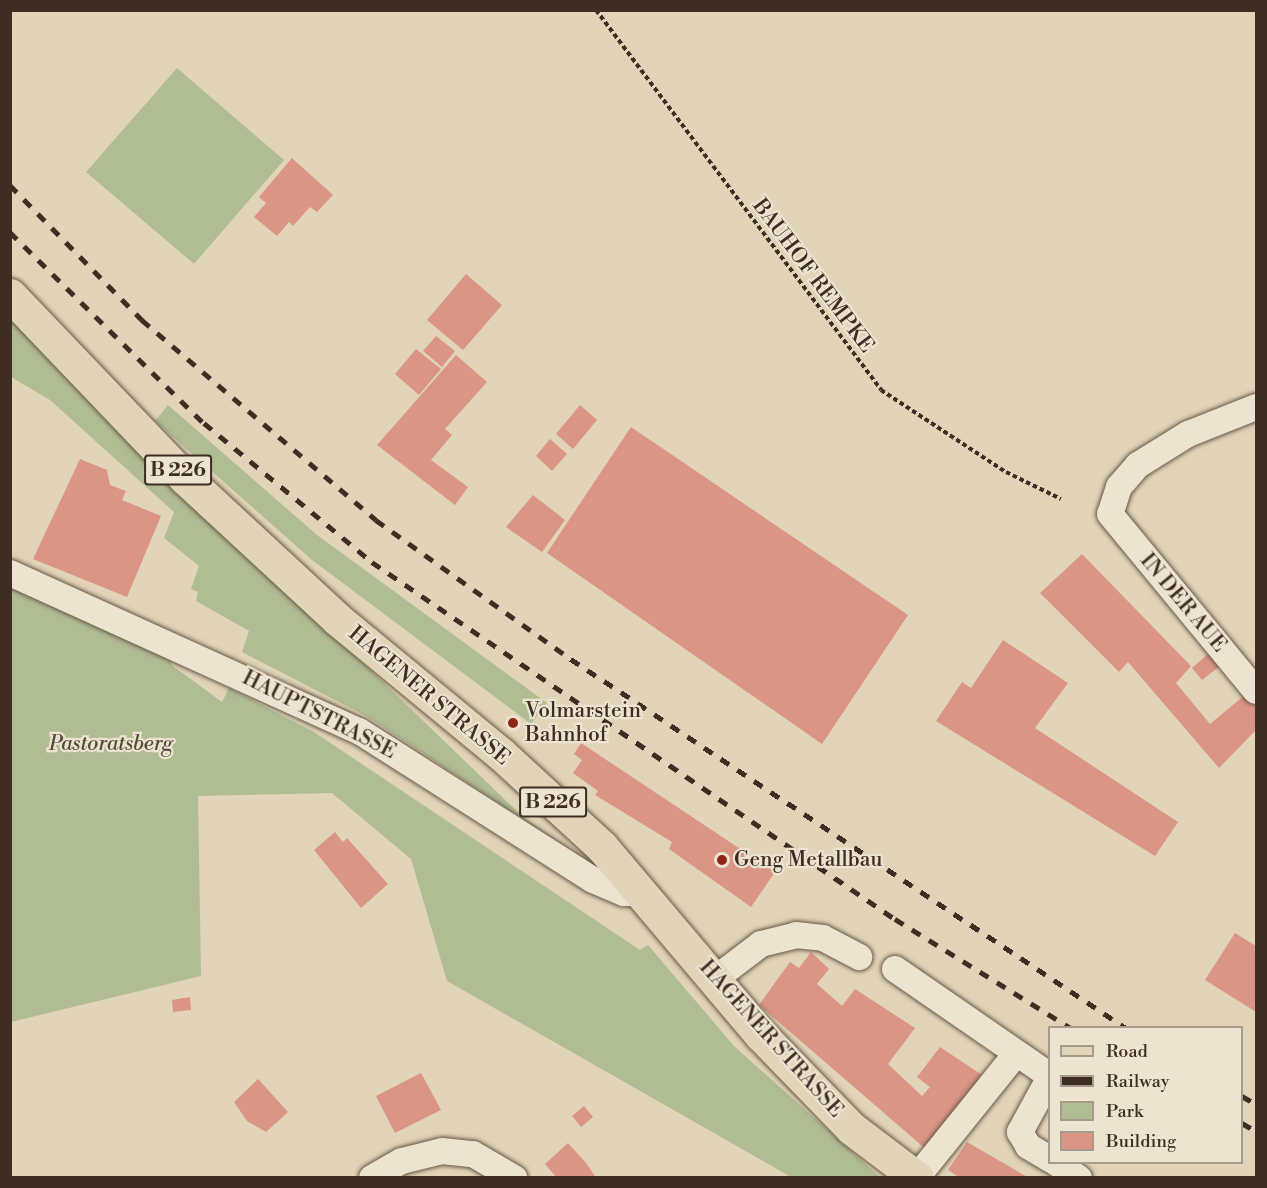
<!DOCTYPE html>
<html>
<head>
<meta charset="utf-8">
<style>
	body { margin:0 }
	#map { position:relative; width:1267px; height:1188px; overflow:hidden; background:#e2d4b8; font-family:"Libre Bodoni",serif }
	div>[style] { position:absolute }
	[style*='--x'] { left:calc(var(--x)*1px); top:calc(var(--y)*1px); width:calc(var(--w)*1px); rotate:calc(var(--a)*1deg) }
	.green>* { inset:0; background:#b0bd92 }
	.building>* { inset:0; background:#da9584 }
	.path>* { height:4px; margin-top:-2px; transform-origin:0; background:repeating-linear-gradient(90deg,#3e2d23 0 4.5px,transparent 0 7.5px) }
	.roads { filter:drop-shadow(0 0 2px #675748) drop-shadow(0 0 2px #675748) }
	.minor>* { height:26px; margin:-13px; padding:0 13px; transform-origin:13px; border-radius:13px; background:#ece3d1 }
	.major>* { height:33px; margin:-16.5px; padding:0 16.5px; transform-origin:16.5px; border-radius:16.5px; background:#e2d4b8 }
	.rail>* { height:4.5px; margin-top:-2.25px; transform-origin:0; background:repeating-linear-gradient(90deg,#3e2d23 0 10px,transparent 0 20px) }
	.dots>* { width:16px; height:16px; translate:-50% -50%; box-sizing:border-box; border:3px solid #ece3d1; border-radius:50% }
	span { translate:-50% -50%; white-space:nowrap; text-align:center; line-height:1.15; -webkit-text-stroke:4.5px #ece3d1; paint-order:stroke }
	.shield-label span { padding:2px 4px; background:#ece3d1; border:2px solid; border-radius:4px; -webkit-text-stroke-width:0 }
	.shield-label { font-size:20px; color:#3e2d23; font-weight:700 }
	.street-label { font-size:21px; color:#3e2d23 }
	.poi-label { font-size:21px; color:#3e2d23 }
	.left { translate:0 -50%; text-align:left }
	.park-label { font-size:21px; color:#554a39; font-style:italic }
	.frame { position:absolute; inset:0; border:12px solid #3e2d23; pointer-events:none }
	.legend { position:absolute; left:1048px; top:1026px; width:195px; height:138px; box-sizing:border-box; background:#ece3d1; border:2px solid #a69a8b; margin:0; padding:8px 10px; list-style:none; font-size:18px; color:#3e2d23 }
	.legend li { display:flex; align-items:center; gap:12px; height:30px }
	.legend b { width:30px; border:2px solid #a69a8b }
</style>
</head>
<body>
<div id="map">
	<div class="green">
		<div style="clip-path:polygon(177px 68px,284px 160px,194px 264px,86px 172px)"></div>
		<div style="clip-path:polygon(10px 312px,359px 659px,523px 817px,567px 848px,368px 717px,242px 652px,249px 631px,196px 601px,198px 592px,191px 589px,199px 566px,164px 538px,174px 512px,50px 400px,11px 377px)"></div>
		<div style="clip-path:polygon(168px 405px,317px 535px,547px 703px,531px 724px,312px 560px,155px 421px)"></div>
		<div style="clip-path:polygon(10px 586px,165px 652px,173px 666px,222px 702px,229px 688px,314px 732px,640px 950px,648px 945px,734px 1046px,880px 1177px,791px 1177px,447px 981px,411px 859px,332px 793px,198px 796px,201px 976px,11px 1022px)"></div>
	</div>
	<div class="building">
		<div style="clip-path:polygon(292px 158px,333px 195px,317px 212px,310px 207px,293px 226px,289px 222px,277px 236px,254px 217px,266px 203px,259px 197px)"></div>
		<div style="clip-path:polygon(466px 274px,502px 305px,463px 350px,427px 320px)"></div>
		<div style="clip-path:polygon(436px 336px,455px 351px,442px 367px,423px 351px)"></div>
		<div style="clip-path:polygon(416px 349px,441px 369px,419px 395px,395px 374px)"></div>
		<div style="clip-path:polygon(456px 355px,487px 382px,445px 429px,452px 435px,431px 460px,468px 487px,455px 505px,377px 445px)"></div>
		<div style="clip-path:polygon(580px 405px,597px 420px,573px 449px,556px 434px)"></div>
		<div style="clip-path:polygon(631px 427px,908px 615px,822px 744px,547px 553px)"></div>
		<div style="clip-path:polygon(550px 439px,567px 454px,552px 471px,536px 456px)"></div>
		<div style="clip-path:polygon(80px 459px,107px 470px,110px 485px,126px 491px,122px 500px,161px 516px,127px 597px,33px 559px)"></div>
		<div style="clip-path:polygon(533px 495px,565px 520px,542px 552px,506px 527px)"></div>
		<div style="clip-path:polygon(1082px 554px,1191px 666px,1176px 683px,1210px 724px,1246px 694px,1256px 706px,1256px 730px,1219px 768px,1128px 662px,1119px 672px,1040px 593px)"></div>
		<div style="clip-path:polygon(1003px 640px,1068px 683px,1035px 728px,1178px 822px,1155px 856px,936px 721px,962px 682px,971px 688px)"></div>
		<div style="clip-path:polygon(1209px 653px,1220px 666px,1202px 680px,1192px 668px)"></div>
		<div style="clip-path:polygon(581px 743px,775px 872px,751px 907px,669px 849px,672px 842px,595px 795px,598px 791px,573px 773px,582px 760px,574px 754px)"></div>
		<div style="clip-path:polygon(335px 832px,343px 842px,347px 838px,388px 884px,361px 908px,314px 850px)"></div>
		<div style="clip-path:polygon(1235px 933px,1256px 946px,1256px 1012px,1205px 980px)"></div>
		<div style="clip-path:polygon(811px 952px,829px 969px,817px 984px,842px 1006px,855px 989px,915px 1028px,888px 1064px,922px 1096px,930px 1087px,917px 1077px,940px 1047px,988px 1079px,928px 1151px,759px 1005px,790px 962px,799px 968px)"></div>
		<div style="clip-path:polygon(190px 997px,191px 1010px,173px 1012px,172px 1000px)"></div>
		<div style="clip-path:polygon(421px 1073px,441px 1110px,395px 1133px,376px 1096px)"></div>
		<div style="clip-path:polygon(258px 1079px,288px 1112px,266px 1132px,247px 1121px,234px 1102px)"></div>
		<div style="clip-path:polygon(584px 1106px,593px 1117px,581px 1127px,572px 1116px)"></div>
		<div style="clip-path:polygon(967px 1142px,1029px 1178px,960px 1178px,948px 1170px)"></div>
		<div style="clip-path:polygon(568px 1143px,587px 1164px,596px 1178px,557px 1178px,545px 1164px)"></div>
	</div>
	<div class="path">
		<div style="--x:596;--y:10;--w:475;--a:53.1"></div>
		<div style="--x:881;--y:390;--w:149;--a:33.3"></div>
		<div style="--x:1006;--y:472;--w:61;--a:26.1"></div>
	</div>
	<div class="roads">
		<div class="minor">
			<div style="--x:1256;--y:407;--w:73;--a:158.3"></div>
			<div style="--x:1188;--y:434;--w:59;--a:148.2"></div>
			<div style="--x:1138;--y:465;--w:29;--a:131"></div>
			<div style="--x:1119;--y:487;--w:28;--a:108"></div>
			<div style="--x:1110;--y:514;--w:229;--a:50.5"></div>
			<div style="--x:10;--y:573;--w:383;--a:24.4"></div>
			<div style="--x:359;--y:731;--w:277;--a:32.5"></div>
			<div style="--x:593;--y:880;--w:34;--a:23"></div>
			<div style="--x:624;--y:893;--w:21;--a:0"></div>
			<div style="--x:895;--y:969;--w:188;--a:34.6"></div>
			<div style="--x:715;--y:979;--w:58;--a:-37.3"></div>
			<div style="--x:761;--y:944;--w:36;--a:-14"></div>
			<div style="--x:796;--y:935;--w:27;--a:6"></div>
			<div style="--x:823;--y:938;--w:41;--a:27.8"></div>
			<div style="--x:1050;--y:1077;--w:63;--a:118.6"></div>
			<div style="--x:1020;--y:1132;--w:16;--a:60"></div>
			<div style="--x:1028;--y:1146;--w:26;--a:31"></div>
			<div style="--x:1055;--y:1162;--w:29;--a:34"></div>
			<div style="--x:917;--y:1177;--w:158;--a:-51.2"></div>
			<div style="--x:372;--y:1178;--w:34;--a:-30"></div>
			<div style="--x:402;--y:1161;--w:41;--a:-14"></div>
			<div style="--x:442;--y:1151;--w:31;--a:6"></div>
			<div style="--x:473;--y:1154;--w:48;--a:30.3"></div>
		</div>
		<div class="major">
			<div style="--x:10;--y:295;--w:253;--a:46.3"></div>
			<div style="--x:185;--y:478;--w:207;--a:42.8"></div>
			<div style="--x:337;--y:619;--w:212;--a:39.5"></div>
			<div style="--x:501;--y:754;--w:137;--a:42.6"></div>
			<div style="--x:602;--y:847;--w:246;--a:49.8"></div>
			<div style="--x:761;--y:1035;--w:129;--a:45.9"></div>
			<div style="--x:851;--y:1128;--w:83;--a:37.1"></div>
		</div>
	</div>
	<div class="rail">
		<div style="--x:10;--y:185;--w:189;--a:45.6"></div>
		<div style="--x:142;--y:320;--w:308;--a:40.5"></div>
		<div style="--x:376;--y:520;--w:239;--a:35.5"></div>
		<div style="--x:571;--y:659;--w:666;--a:33.62"></div>
		<div style="--x:10;--y:232;--w:272;--a:44.6"></div>
		<div style="--x:204;--y:423;--w:218;--a:39.6"></div>
		<div style="--x:372;--y:562;--w:633;--a:34.32"></div>
		<div style="--x:895;--y:919;--w:207;--a:31.8"></div>
		<div style="--x:1242;--y:1096;--w:16;--a:30"></div>
		<div style="--x:1242;--y:1123;--w:16;--a:30"></div>
	</div>
	<div class="dots">
		<div style="left:513px;top:723px;background:#8f2418"></div>
		<div style="left:722px;top:860px;background:#8f2418"></div>
	</div>
	<div class="shield-label">
		<span style="left:178px;top:470px">B 226</span>
		<span style="left:553px;top:802px">B 226</span>
	</div>
	<div class="street-label">
		<span style="left:813px;top:276px;rotate:53deg">BAUHOF REMPKE</span>
		<span style="left:1183px;top:603px;rotate:50deg">IN DER AUE</span>
		<span style="left:429px;top:696px;rotate:40deg">HAGENER STRASSE</span>
		<span style="left:319px;top:715px;rotate:27deg">HAUPTSTRASSE</span>
		<span style="left:771px;top:1039px;rotate:48deg">HAGENER STRASSE</span>
	</div>
	<div class="poi-label">
		<span class="left" style="left:525px;top:723px">Volmarstein<br>Bahnhof</span>
		<span class="left" style="left:734px;top:860px">Geng Metallbau</span>
	</div>
	<div class="park-label">
		<span style="left:111px;top:744px">Pastoratsberg</span>
	</div>
	<div class="frame"></div>
	<ul class="legend">
	<li><b style="height:8px;background:#e2d4b8"></b>Road</li>
	<li><b style="height:8px;background:#3e2d23"></b>Railway</li>
	<li><b style="height:16px;background:#b0bd92"></b>Park</li>
	<li><b style="height:16px;background:#da9584"></b>Building</li>
	</ul>
</div>
</body>
</html>
